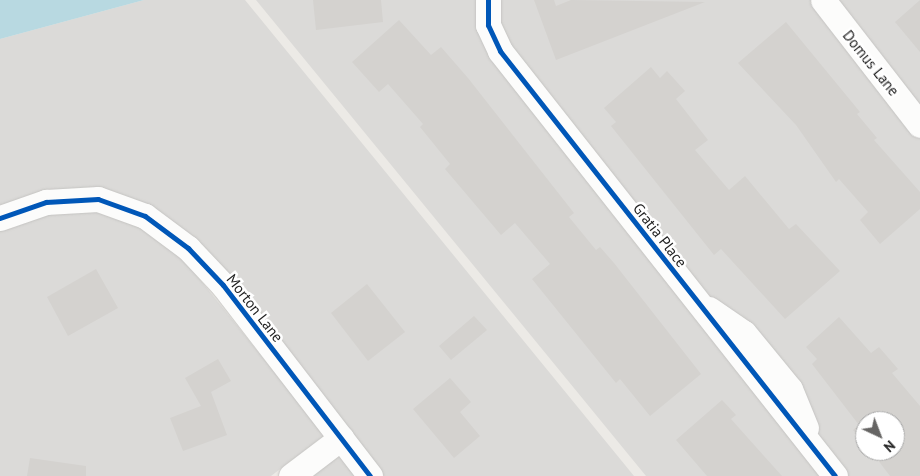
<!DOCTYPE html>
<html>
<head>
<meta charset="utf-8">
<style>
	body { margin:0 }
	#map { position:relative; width:920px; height:476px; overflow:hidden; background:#eceae6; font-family:"PT Sans",sans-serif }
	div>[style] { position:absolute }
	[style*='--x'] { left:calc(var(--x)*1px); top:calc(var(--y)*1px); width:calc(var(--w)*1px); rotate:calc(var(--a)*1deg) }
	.residential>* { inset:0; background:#dbdad8 }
	.water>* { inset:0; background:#b8d9e1 }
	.building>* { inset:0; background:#d4d2cf }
	.roads { filter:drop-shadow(0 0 1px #c5c4c2) drop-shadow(0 0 1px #c5c4c2) }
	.minor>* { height:25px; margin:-12.5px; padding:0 12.5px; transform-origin:12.5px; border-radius:12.5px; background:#fcfcfb }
	.cycleway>* { height:5px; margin:-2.5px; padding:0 2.5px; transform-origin:2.5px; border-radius:2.5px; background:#0057b8 }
	span { translate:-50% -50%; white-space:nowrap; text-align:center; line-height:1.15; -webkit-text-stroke:5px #fff; paint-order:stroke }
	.street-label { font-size:15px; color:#1e1e1e }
	.north { position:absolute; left:855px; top:411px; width:50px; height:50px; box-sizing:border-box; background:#fff; border:1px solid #a5a5a5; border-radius:50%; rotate:137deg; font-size:14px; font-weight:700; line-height:20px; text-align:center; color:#1e1e1e }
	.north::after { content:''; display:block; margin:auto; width:18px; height:22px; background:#666564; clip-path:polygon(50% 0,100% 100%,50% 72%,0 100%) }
</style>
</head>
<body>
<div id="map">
	<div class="residential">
		<div style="clip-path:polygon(144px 0,245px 0,634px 476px,384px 476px,231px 279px,151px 208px,0 205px,0 39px)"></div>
		<div style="clip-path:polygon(evenodd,256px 0,920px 0,920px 476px,646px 476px,256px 0,865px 421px,895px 421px,895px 451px,865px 451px,865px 421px)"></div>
		<div style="clip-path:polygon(98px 210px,140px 226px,181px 256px,325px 435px,271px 476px,0 476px,0 230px,50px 213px)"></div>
		<div style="clip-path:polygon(340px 453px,357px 476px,310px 476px)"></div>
	</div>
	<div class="water">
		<div style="clip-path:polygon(0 0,144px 0,0 39px)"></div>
	</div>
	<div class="building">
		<div style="clip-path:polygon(313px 0,381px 0,383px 22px,316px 30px)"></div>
		<div style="clip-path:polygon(534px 0,554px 0,556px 6px,571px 0,705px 2px,556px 60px)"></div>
		<div style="clip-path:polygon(920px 0,920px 52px,895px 22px)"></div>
		<div style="clip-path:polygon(399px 20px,431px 55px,441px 47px,468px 78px,574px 213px,569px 217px,596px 250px,600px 247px,614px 263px,701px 374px,650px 416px,620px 379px,616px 383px,532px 279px,550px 264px,515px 223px,501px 235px,445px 169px,450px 164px,420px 127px,423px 124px,388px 84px,379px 92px,352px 62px)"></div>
		<div style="clip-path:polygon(786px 22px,860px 112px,857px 114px,877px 138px,874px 140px,920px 192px,920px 209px,880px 244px,860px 220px,868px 212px,839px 179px,836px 182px,796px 125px,738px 63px)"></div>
		<div style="clip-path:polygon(651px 67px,660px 78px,667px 71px,685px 91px,676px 99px,708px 140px,695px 150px,729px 190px,745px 176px,789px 229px,796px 224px,840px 271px,785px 319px,721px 249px,714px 255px,611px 126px,616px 122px,604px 108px)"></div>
		<div style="clip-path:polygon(96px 269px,118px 308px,68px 336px,47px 297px)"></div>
		<div style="clip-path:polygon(367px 284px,405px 332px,368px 361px,331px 313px)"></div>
		<div style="clip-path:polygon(474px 316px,487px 330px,451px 360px,439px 346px)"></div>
		<div style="clip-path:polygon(839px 317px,871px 353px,879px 347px,898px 369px,892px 373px,920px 406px,920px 476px,890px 476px,871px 451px,895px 451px,895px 421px,865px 421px,865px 444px,853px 430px,859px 425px,812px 364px,817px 359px,806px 347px)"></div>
		<div style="clip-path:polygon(218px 359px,231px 381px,211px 392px,227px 435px,183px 451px,170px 418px,201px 406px,185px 378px)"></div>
		<div style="clip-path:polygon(450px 378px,471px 402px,460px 412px,480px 436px,454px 458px,413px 409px)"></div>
		<div style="clip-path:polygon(722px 400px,736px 415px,731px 419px,782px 476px,707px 476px,676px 440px)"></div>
		<div style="clip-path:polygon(30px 458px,86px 466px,86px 476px,27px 476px)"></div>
	</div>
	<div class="roads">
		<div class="minor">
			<div style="--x:488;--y:0;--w:25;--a:90"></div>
			<div style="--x:488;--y:25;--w:29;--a:65"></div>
			<div style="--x:500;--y:51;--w:541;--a:51.75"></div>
			<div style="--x:823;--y:0;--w:158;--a:52.2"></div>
			<div style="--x:0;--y:218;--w:49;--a:-19.2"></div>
			<div style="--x:46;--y:202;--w:52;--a:-3.3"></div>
			<div style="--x:98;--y:199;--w:50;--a:19.9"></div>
			<div style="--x:145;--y:216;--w:54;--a:36.7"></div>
			<div style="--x:188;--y:248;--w:51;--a:46.6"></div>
			<div style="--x:223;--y:285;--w:241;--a:52.4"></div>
			<div style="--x:709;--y:309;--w:42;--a:34.4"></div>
			<div style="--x:744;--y:333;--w:72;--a:50.6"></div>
			<div style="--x:790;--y:389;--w:42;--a:67.7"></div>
			<div style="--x:291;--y:476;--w:63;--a:-37.2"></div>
		</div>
	</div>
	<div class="cycleway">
		<div style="--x:488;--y:0;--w:25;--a:90"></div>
		<div style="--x:488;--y:25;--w:29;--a:65"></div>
		<div style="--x:500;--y:51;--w:541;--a:51.75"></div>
		<div style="--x:0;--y:218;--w:49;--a:-19.2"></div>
		<div style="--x:46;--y:202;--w:52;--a:-3.3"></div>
		<div style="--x:98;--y:199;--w:50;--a:19.9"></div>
		<div style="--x:145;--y:216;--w:54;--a:36.7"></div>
		<div style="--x:188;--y:248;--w:51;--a:46.6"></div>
		<div style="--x:223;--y:285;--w:241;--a:52.4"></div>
	</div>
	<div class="street-label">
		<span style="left:871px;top:63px;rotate:51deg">Domus Lane</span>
		<span style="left:660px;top:235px;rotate:52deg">Gratia Place</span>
		<span style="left:255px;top:308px;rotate:52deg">Morton Lane</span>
	</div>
	<div class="north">N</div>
</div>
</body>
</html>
